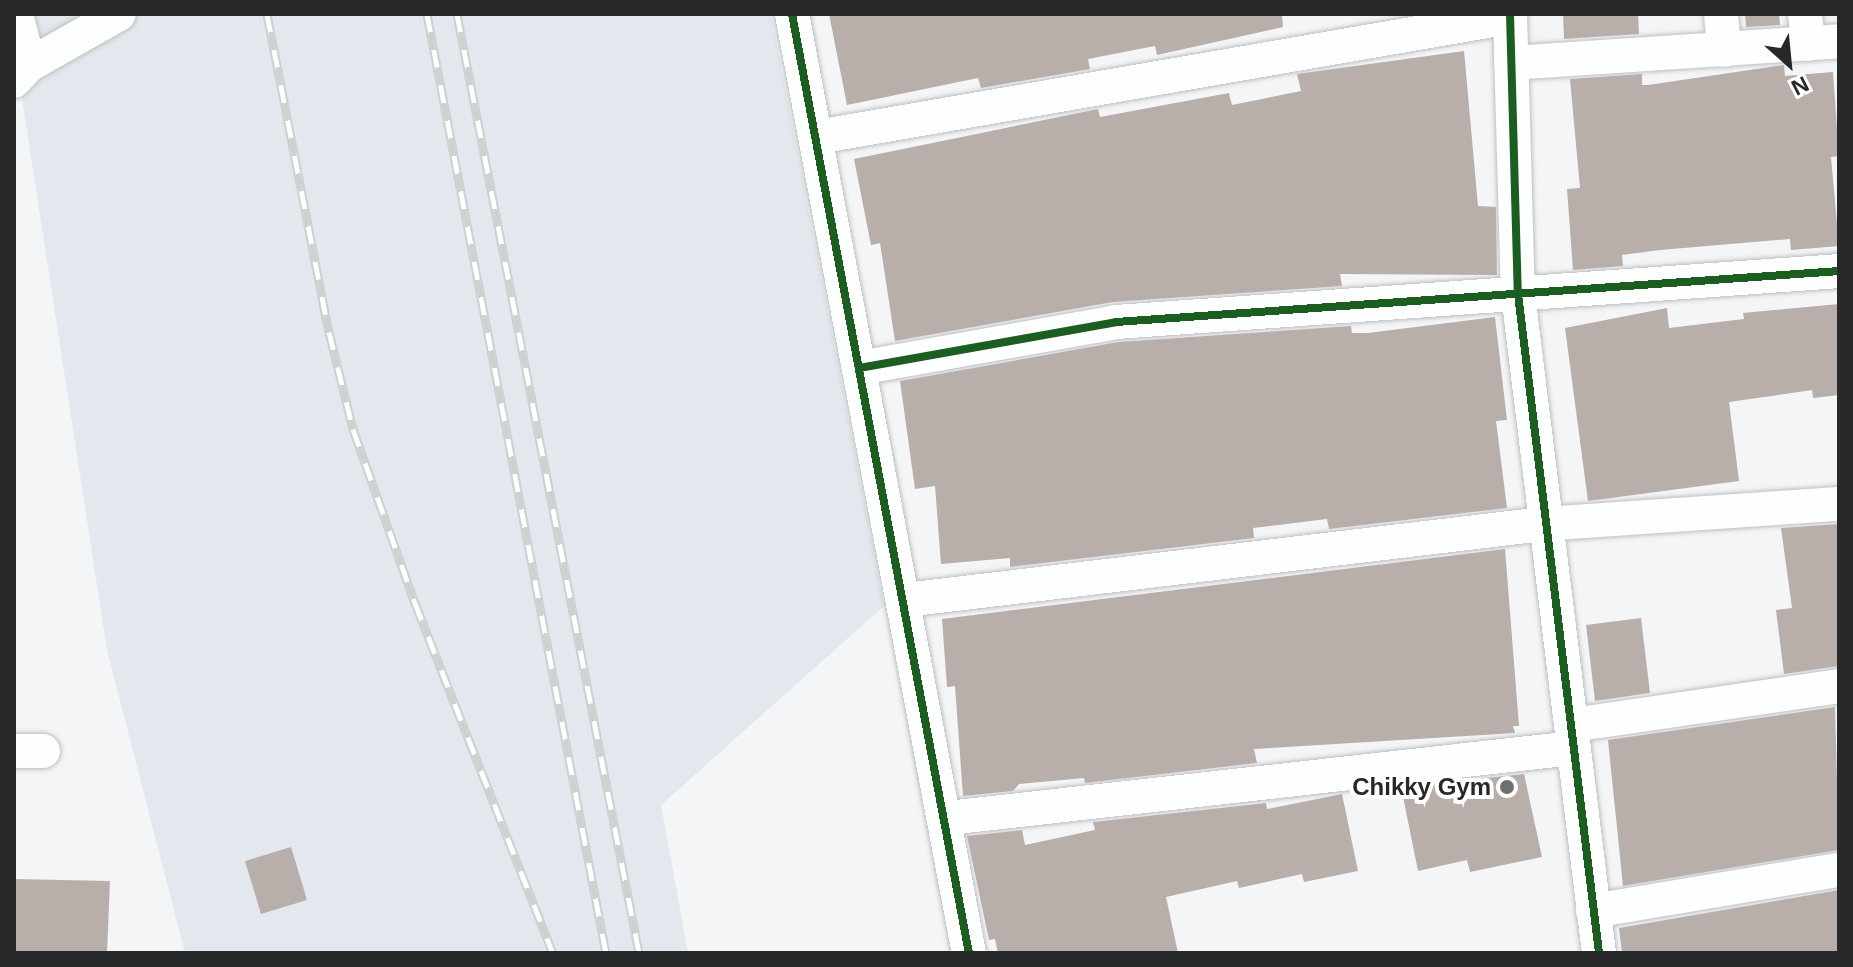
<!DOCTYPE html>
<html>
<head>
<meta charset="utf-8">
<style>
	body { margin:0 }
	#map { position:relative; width:1853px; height:967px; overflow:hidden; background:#f3f5f7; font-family:Arial,sans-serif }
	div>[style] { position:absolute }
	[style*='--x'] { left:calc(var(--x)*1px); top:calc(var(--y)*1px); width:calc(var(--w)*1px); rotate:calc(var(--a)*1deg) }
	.built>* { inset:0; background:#e3e8ee }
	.building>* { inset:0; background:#b8aeaa }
	.roads { filter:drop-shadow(0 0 2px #bebfc1) drop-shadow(0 0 2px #bebfc1) }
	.street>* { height:34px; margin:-17px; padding:0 17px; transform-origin:17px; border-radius:17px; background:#fdfefe }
	.rail>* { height:9px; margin-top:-4.5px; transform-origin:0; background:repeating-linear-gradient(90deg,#fff 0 18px,#cfd0d0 0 36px); box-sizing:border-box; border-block:2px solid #cfd0d0 }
	.cycleway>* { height:8px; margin:-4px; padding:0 4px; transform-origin:4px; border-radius:4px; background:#1b5e20 }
	.dots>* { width:22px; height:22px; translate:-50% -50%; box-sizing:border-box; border:4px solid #fff; border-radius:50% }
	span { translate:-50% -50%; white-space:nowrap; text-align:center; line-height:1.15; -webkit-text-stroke:8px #fff; paint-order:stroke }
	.poi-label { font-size:24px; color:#272829; font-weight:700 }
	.right { translate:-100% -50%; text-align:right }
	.frame { position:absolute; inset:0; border:16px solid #272829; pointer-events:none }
	.north { position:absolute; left:1749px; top:24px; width:80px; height:80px; -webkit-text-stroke:6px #fff; paint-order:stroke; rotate:153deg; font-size:22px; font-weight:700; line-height:32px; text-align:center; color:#272829 }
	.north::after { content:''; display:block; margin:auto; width:28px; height:36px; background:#272829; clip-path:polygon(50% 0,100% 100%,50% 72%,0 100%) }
</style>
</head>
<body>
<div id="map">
	<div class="built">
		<div style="clip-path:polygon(14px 14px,771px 14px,884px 606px,661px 805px,688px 953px,185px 953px,107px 650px,14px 46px)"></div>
	</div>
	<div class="building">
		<div style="clip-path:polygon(829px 14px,1282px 14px,1283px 27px,1157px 55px,1155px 46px,1088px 59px,1090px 69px,981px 88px,978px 78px,847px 105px)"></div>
		<div style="clip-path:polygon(1563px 14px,1638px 14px,1639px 34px,1564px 39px)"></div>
		<div style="clip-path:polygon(1745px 14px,1779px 14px,1780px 25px,1746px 27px)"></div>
		<div style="clip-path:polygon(1464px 51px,1478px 206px,1496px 207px,1497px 275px,1340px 274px,1342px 286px,1113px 302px,895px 341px,880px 243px,871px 245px,854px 159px,1098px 109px,1100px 117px,1229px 93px,1232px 105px,1301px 91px,1297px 74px)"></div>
		<div style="clip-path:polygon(1784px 65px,1785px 76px,1833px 72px,1839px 156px,1831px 157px,1839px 246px,1791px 250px,1790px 239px,1660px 250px,1622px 255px,1623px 266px,1573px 270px,1567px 189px,1580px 188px,1570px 79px,1642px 74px,1642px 85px,1648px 85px)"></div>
		<div style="clip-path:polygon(1839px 304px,1839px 395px,1813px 398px,1812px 390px,1729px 402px,1739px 481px,1588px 501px,1565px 328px,1667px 308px,1669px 328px,1744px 319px,1743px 313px)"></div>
		<div style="clip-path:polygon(1495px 317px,1507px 420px,1496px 421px,1507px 508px,1329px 529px,1327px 519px,1253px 528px,1254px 538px,1010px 567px,1010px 558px,941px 564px,935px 486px,915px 489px,900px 381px,1118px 342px,1351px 326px,1352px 333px,1368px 333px)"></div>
		<div style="clip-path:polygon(1839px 524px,1839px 666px,1784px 674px,1776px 610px,1792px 608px,1781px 528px)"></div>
		<div style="clip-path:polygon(1505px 549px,1519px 726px,1513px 726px,1515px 733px,1254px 749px,1257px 763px,1085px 783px,1084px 778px,1019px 784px,1013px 791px,963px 796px,955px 686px,947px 687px,942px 619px)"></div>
		<div style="clip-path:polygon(1641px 618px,1650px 693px,1595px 701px,1586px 625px)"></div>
		<div style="clip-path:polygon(1835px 707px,1839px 850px,1623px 886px,1608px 740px)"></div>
		<div style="clip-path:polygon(1524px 774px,1542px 857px,1470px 872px,1467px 860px,1418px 871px,1401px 787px)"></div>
		<div style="clip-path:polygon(1342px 794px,1358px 871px,1304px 882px,1302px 874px,1239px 888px,1237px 881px,1166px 897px,1178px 953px,998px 953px,995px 939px,989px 940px,967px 836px,1022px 830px,1025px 845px,1095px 830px,1093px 822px,1266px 803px,1267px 809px)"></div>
		<div style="clip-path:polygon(291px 847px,307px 900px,261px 914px,245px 861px)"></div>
		<div style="clip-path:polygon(14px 879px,110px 881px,107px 953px,14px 953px)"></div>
		<div style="clip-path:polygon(1839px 890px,1839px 953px,1622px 953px,1619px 928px)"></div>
	</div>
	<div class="roads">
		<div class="street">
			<div style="--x:792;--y:14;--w:956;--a:79.33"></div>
			<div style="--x:1510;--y:14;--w:280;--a:88.4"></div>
			<div style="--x:1518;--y:294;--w:664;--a:82.99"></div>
			<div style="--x:1721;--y:14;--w:36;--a:85"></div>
			<div style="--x:1805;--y:14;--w:30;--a:84"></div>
			<div style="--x:1511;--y:63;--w:329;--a:-3.8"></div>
			<div style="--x:29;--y:65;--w:103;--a:-29.5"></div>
			<div style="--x:14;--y:81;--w:22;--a:-47"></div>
			<div style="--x:29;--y:65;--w:53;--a:-104.3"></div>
			<div style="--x:817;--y:137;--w:703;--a:-9.82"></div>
			<div style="--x:859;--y:368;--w:261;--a:-10.1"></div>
			<div style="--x:1116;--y:322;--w:725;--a:-4.03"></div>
			<div style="--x:905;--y:600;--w:643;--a:-6.79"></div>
			<div style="--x:1543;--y:524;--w:297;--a:-3.9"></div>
			<div style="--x:1572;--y:725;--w:270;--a:-8.3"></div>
			<div style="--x:14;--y:751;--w:29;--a:0"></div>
			<div style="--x:948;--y:818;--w:629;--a:-6.39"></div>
			<div style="--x:1593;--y:911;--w:249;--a:-9.5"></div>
		</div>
	</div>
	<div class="rail">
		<div style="--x:267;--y:14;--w:324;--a:79"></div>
		<div style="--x:329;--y:332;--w:100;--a:76.1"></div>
		<div style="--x:353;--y:429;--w:185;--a:70.4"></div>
		<div style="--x:415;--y:603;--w:376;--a:68.5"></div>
		<div style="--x:427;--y:14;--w:956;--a:79.21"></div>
		<div style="--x:457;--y:14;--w:956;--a:79.03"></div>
	</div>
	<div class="cycleway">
		<div style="--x:792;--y:14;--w:956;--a:79.33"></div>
		<div style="--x:1510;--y:14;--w:280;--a:88.4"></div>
		<div style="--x:1518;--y:294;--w:664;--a:82.99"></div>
		<div style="--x:859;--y:368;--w:261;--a:-10.1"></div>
		<div style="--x:1116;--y:322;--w:725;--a:-4.03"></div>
	</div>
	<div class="dots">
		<div style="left:1507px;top:787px;background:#6e7071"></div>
	</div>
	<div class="poi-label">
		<span class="right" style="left:1491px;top:787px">Chikky Gym</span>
	</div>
	<div class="frame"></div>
	<div class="north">N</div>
</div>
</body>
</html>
